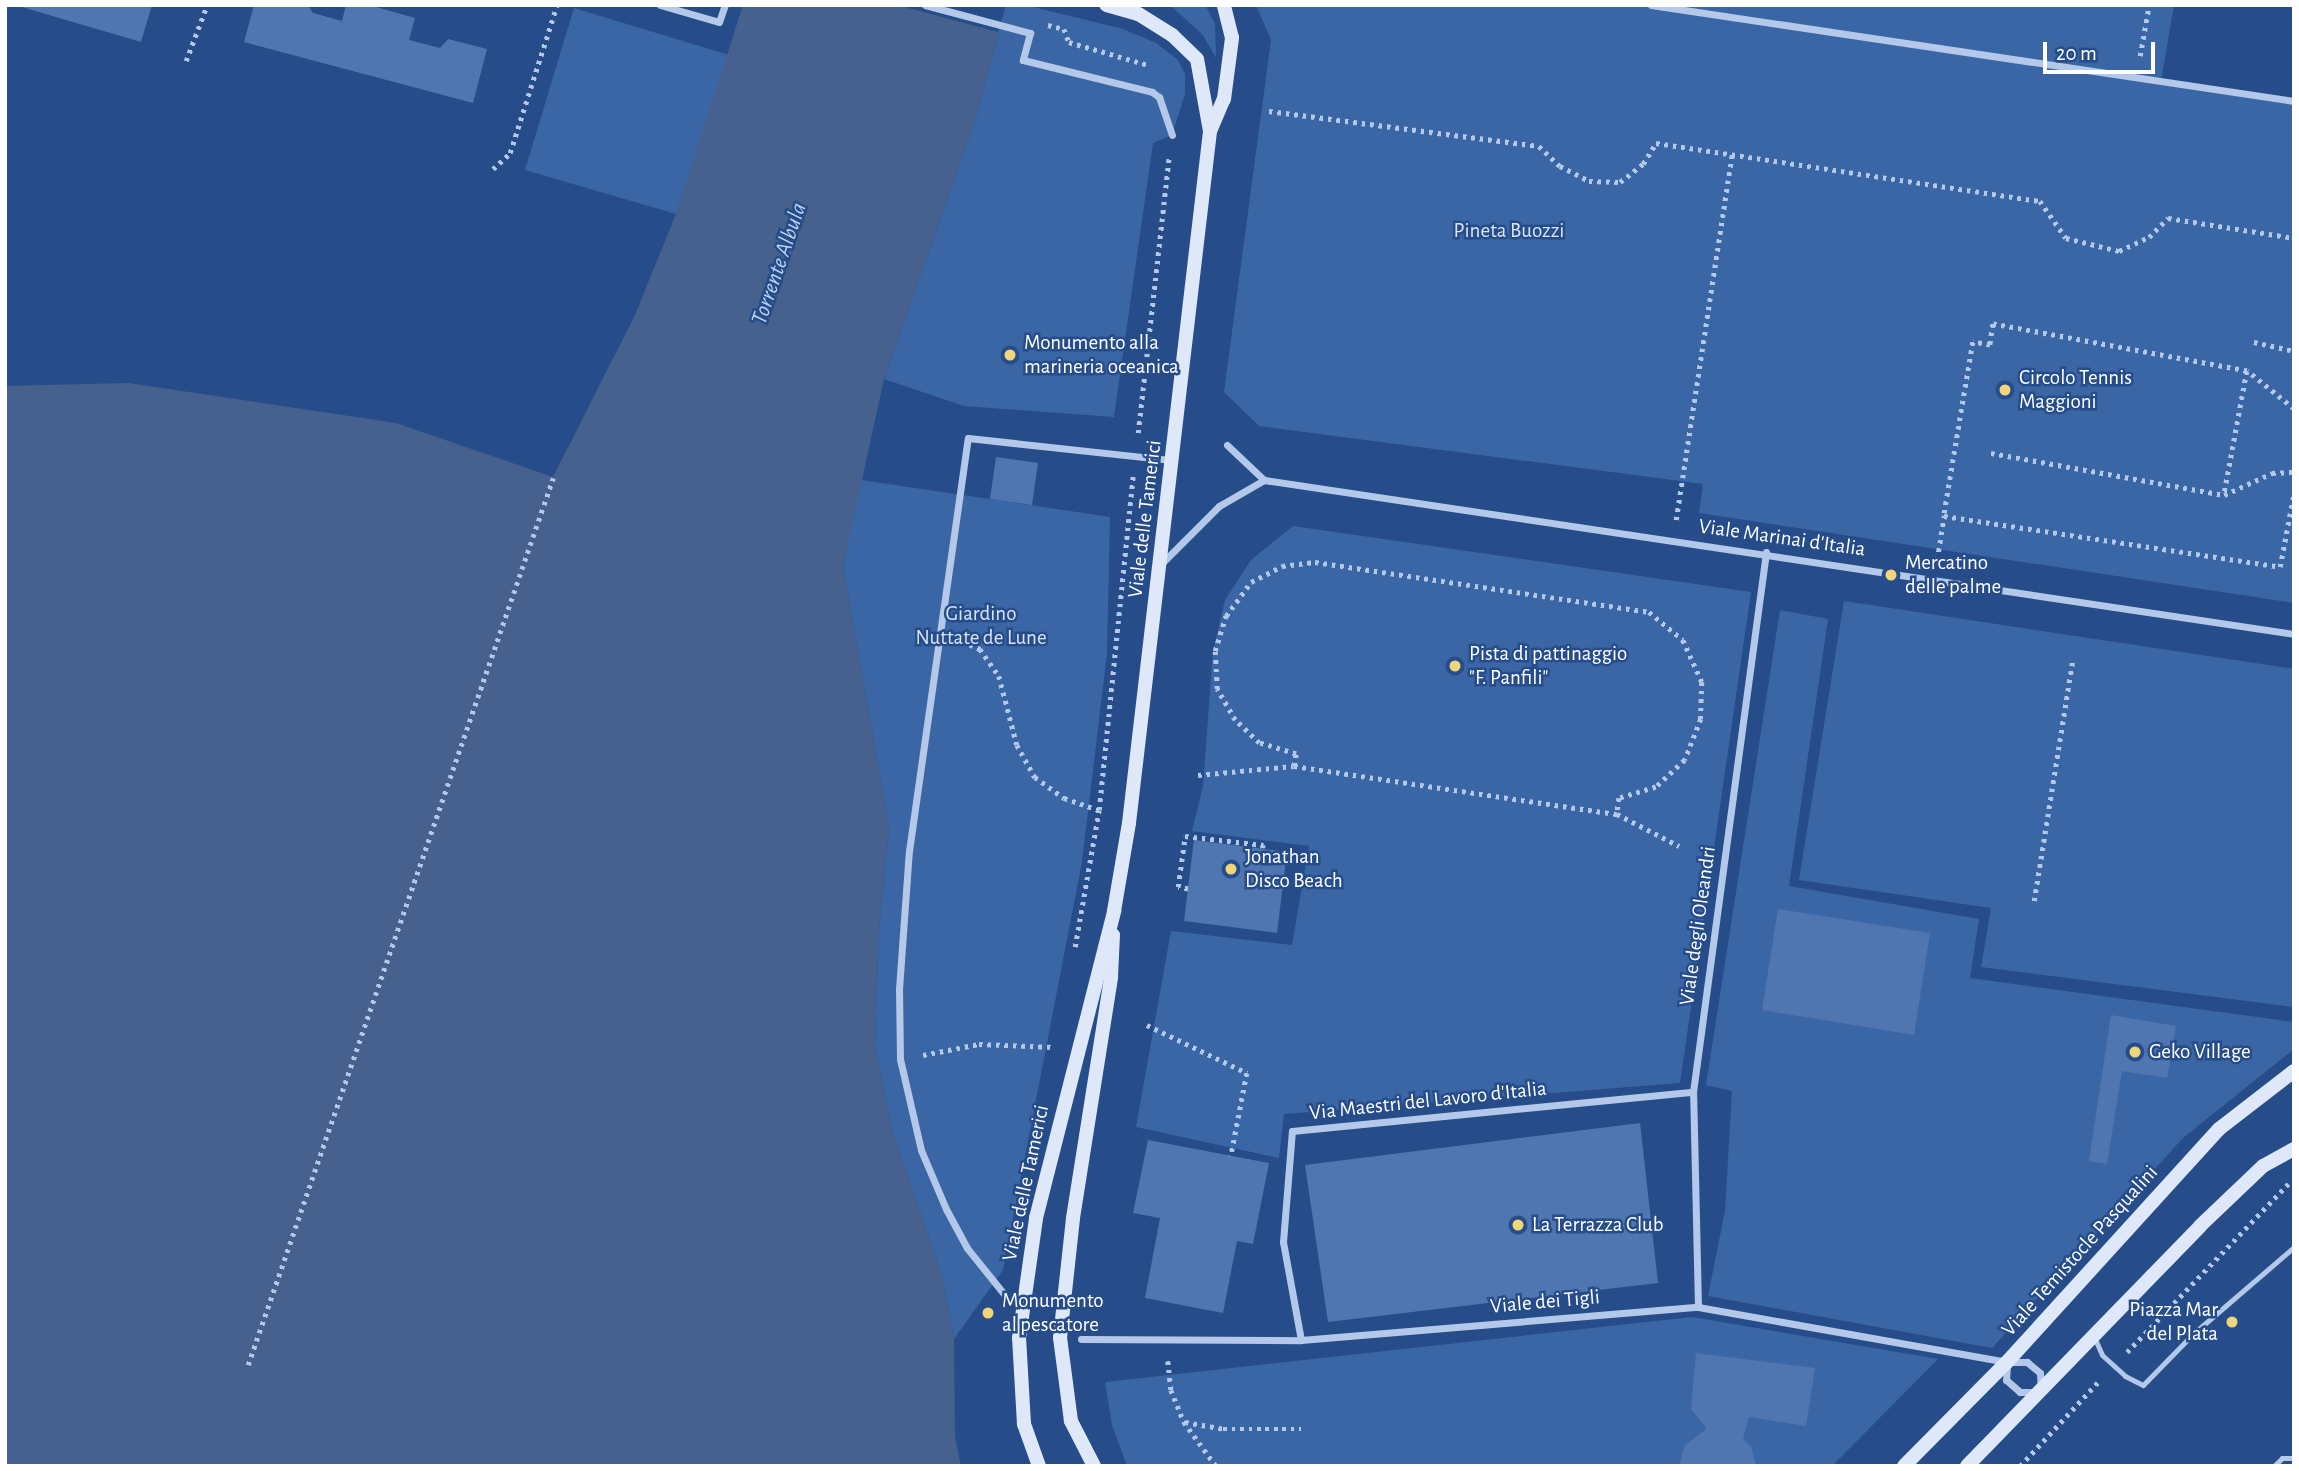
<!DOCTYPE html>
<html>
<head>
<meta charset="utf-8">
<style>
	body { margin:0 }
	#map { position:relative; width:2299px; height:1471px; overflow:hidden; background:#264d8a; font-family:"Alegreya Sans",sans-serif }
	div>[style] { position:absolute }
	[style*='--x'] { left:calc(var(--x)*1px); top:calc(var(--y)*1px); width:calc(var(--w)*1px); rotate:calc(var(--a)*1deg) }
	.green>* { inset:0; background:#3b66a6 }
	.water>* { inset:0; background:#46618d }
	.pier>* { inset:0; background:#264d8a }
	.building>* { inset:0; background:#4f76b1 }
	.path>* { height:4.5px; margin-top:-2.25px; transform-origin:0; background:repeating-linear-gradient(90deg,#b4c9e9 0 3.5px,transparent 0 8.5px) }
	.lane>* { height:5px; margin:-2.5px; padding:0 2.5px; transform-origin:2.5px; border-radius:2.5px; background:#b4c9e9 }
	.street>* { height:7px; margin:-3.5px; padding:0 3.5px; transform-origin:3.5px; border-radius:3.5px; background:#b4c9e9 }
	.secondary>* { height:14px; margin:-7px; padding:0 7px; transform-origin:7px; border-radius:7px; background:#dee8f8 }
	.dots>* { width:19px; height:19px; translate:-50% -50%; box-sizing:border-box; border:4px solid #264d8a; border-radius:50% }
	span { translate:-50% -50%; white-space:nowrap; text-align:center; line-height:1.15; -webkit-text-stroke:5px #264d8a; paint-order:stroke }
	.park-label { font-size:21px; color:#d8e5f7 }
	.poi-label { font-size:21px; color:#fff }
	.left { translate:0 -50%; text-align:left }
	.right { translate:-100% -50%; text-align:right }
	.street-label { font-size:21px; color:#fff }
	.water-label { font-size:23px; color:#c0d4f1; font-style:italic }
	.frame { position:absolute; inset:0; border:7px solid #fff; pointer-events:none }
	.scale { position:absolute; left:2043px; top:42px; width:112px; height:32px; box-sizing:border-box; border:4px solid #fff; border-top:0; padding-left:9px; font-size:21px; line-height:24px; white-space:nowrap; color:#fff; -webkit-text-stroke:5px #264d8a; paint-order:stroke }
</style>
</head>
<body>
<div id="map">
	<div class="green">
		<div style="clip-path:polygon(1006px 5px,1025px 5px,1123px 29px,1156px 43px,1178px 60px,1185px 74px,1185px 94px,1172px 135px,1153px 143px,1114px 417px,964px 406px,884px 379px,975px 121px)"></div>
		<div style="clip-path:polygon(1170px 5px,1205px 5px,1215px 24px,1216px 58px,1203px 35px)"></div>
		<div style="clip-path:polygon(1256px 5px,2174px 5px,2161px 81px,2294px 101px,2294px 603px,1699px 513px,1703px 484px,1259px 426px,1224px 392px,1271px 40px)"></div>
		<div style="clip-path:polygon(574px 8px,729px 55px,676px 214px,525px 170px)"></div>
		<div style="clip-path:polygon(861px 480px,1110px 517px,1107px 653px,1082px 862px,1003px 1270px,954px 1339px,942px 1275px,892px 1131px,875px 1044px,879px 929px,889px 827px,843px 567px)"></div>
		<div style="clip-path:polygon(1293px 526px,1751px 592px,1680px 1083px,1284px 1114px,1279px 1158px,1136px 1127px,1171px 931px,1292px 945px,1309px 846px,1192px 831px,1203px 786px,1213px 651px,1225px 600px,1251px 560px)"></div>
		<div style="clip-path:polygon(1844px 601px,2294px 669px,2294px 1007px,1981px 967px,1991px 908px,1799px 880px)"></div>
		<div style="clip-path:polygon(1780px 610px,1828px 619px,1789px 886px,1979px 919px,1970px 978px,2294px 1022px,2294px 1049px,2183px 1138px,1992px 1348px,1708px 1296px,1725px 1211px,1732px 1091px,1706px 1085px)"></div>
		<div style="clip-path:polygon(1692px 1317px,1938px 1359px,1832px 1466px,1127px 1466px,1112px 1425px,1105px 1382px)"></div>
	</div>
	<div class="water">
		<div style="clip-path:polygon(743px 5px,1006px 5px,975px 121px,884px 379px,843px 567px,889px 827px,879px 929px,875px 1044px,892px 1131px,942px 1275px,954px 1339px,955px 1437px,961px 1466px,5px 1466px,5px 386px,128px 383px,396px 423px,553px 477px,635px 315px,676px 214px)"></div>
	</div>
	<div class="pier">
		<div style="clip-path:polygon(897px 5px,1006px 5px,998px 32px)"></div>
	</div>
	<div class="building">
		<div style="clip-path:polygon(15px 5px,152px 5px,141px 42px)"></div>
		<div style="clip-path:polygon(254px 5px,308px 5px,313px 13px,342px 21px,346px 5px,369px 5px,415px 18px,409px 40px,440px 48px,448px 39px,487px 49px,473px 103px,244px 42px)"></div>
		<div style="clip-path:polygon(996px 457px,1038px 463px,1032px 505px,990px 499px)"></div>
		<div style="clip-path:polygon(1194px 840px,1287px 852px,1277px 933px,1184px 921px)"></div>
		<div style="clip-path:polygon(1778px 909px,1930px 933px,1914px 1035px,1762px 1010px)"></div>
		<div style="clip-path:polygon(2111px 1015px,2176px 1026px,2167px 1078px,2122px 1071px,2107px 1164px,2089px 1161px)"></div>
		<div style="clip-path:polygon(1640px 1123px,1658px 1283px,1328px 1322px,1305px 1165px)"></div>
		<div style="clip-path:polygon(1148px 1140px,1269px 1163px,1253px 1244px,1237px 1241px,1223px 1313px,1145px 1298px,1160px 1218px,1133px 1213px)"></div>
		<div style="clip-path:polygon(1696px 1353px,1815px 1368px,1806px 1426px,1749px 1417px,1743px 1439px,1751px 1446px,1756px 1466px,1679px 1466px,1685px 1445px,1707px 1429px,1691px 1409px)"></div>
	</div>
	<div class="path">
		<div style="--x:1048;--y:25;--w:16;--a:14"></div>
		<div style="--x:1064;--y:29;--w:14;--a:69"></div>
		<div style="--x:1069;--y:42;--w:82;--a:16.2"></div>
		<div style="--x:2140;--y:56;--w:52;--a:-80"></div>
		<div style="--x:186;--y:61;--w:60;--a:-69.4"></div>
		<div style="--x:1269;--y:111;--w:272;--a:7.4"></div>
		<div style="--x:1539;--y:146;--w:29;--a:44"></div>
		<div style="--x:1560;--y:166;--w:33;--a:27"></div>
		<div style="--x:1589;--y:181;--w:31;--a:2"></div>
		<div style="--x:1620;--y:182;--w:29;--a:-38"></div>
		<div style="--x:1643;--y:164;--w:25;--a:-58"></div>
		<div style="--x:1656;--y:143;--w:388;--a:8.6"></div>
		<div style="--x:2040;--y:201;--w:45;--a:54.9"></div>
		<div style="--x:2066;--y:238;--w:55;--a:13.8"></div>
		<div style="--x:2119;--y:251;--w:33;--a:-25"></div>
		<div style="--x:2149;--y:237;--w:27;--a:-45"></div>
		<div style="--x:2168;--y:218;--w:128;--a:9"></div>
		<div style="--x:493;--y:169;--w:23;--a:-43"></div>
		<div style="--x:510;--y:153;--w:155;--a:-72.4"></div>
		<div style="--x:2254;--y:342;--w:41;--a:12.7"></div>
		<div style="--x:2247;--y:371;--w:258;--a:-169.5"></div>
		<div style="--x:1993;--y:324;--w:21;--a:98"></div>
		<div style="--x:1990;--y:345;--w:17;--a:-170"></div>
		<div style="--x:1973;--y:342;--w:176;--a:99.5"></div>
		<div style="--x:1944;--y:516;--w:340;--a:8.6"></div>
		<div style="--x:2280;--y:567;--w:76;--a:-79.4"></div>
		<div style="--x:2294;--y:409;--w:60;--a:-141"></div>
		<div style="--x:2247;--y:371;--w:126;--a:100.5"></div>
		<div style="--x:2224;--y:495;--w:53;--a:-24.6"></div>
		<div style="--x:2272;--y:473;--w:22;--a:-3"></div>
		<div style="--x:1138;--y:433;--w:278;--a:-83.6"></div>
		<div style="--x:1991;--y:453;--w:237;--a:10.2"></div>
		<div style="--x:1676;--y:520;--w:370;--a:-81.3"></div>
		<div style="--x:1937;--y:560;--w:45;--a:-81"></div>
		<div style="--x:962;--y:641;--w:20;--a:24"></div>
		<div style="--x:980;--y:649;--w:33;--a:55"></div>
		<div style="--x:999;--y:676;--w:71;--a:75.4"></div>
		<div style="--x:1017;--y:745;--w:37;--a:61"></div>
		<div style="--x:1035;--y:777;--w:36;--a:36"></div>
		<div style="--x:1064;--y:798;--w:37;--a:19"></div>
		<div style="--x:1294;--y:766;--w:12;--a:-81"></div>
		<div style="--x:1296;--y:754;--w:39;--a:-163"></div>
		<div style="--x:1259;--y:743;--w:33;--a:-136"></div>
		<div style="--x:1235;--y:720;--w:36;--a:-120"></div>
		<div style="--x:1217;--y:689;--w:38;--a:-93"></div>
		<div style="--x:1215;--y:651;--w:37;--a:-73"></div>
		<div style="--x:1226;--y:616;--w:42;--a:-53.7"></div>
		<div style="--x:1251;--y:582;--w:35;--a:-27"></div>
		<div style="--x:1282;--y:566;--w:33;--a:-7"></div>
		<div style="--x:1315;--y:562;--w:338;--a:8.5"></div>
		<div style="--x:1649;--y:612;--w:44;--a:39.5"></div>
		<div style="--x:1683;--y:640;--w:46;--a:65.7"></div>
		<div style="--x:1702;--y:682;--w:37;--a:92"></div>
		<div style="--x:1701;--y:719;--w:44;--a:111.3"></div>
		<div style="--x:1685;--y:760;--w:40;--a:137"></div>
		<div style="--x:1656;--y:787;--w:39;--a:163"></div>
		<div style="--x:1619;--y:798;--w:16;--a:97"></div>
		<div style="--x:1198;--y:775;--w:96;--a:-5.4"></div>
		<div style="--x:1294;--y:766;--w:327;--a:8.5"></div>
		<div style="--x:1617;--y:814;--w:70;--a:27.3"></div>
		<div style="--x:1188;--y:889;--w:10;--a:-169"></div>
		<div style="--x:1178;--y:887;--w:51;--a:-82.2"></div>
		<div style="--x:1185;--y:836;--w:79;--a:6.6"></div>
		<div style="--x:1263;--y:845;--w:3;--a:90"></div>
		<div style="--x:2034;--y:901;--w:246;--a:-80.9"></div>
		<div style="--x:1075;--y:947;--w:139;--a:-80.1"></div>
		<div style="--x:1099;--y:810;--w:335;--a:-84.2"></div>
		<div style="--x:1147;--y:1025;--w:111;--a:25.6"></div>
		<div style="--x:1247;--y:1073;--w:85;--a:100.9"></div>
		<div style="--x:923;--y:1055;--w:57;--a:-11.1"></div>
		<div style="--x:979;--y:1044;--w:74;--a:2.3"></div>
		<div style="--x:2127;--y:1352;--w:233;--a:-46.2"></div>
		<div style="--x:1168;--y:1361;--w:29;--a:84"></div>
		<div style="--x:1171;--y:1390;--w:35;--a:68"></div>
		<div style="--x:1184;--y:1422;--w:54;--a:54"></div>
		<div style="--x:248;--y:1365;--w:938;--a:-71.02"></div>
		<div style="--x:1185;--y:1422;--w:39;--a:10"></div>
		<div style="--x:1223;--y:1429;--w:78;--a:0"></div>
		<div style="--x:2020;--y:1466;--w:116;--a:-47.1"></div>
	</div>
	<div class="lane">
		<div style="--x:2095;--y:1339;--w:17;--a:66"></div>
		<div style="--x:2102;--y:1355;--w:31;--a:42"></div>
		<div style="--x:2125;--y:1376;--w:20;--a:27"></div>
		<div style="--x:2143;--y:1385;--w:73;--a:-45.6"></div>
		<div style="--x:2194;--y:1333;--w:132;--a:-40.7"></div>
		<div style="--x:2274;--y:1466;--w:11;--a:-45"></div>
		<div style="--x:2282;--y:1458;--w:12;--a:0"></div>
	</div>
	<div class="street">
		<div style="--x:660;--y:5;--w:61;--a:16.1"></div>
		<div style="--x:719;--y:22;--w:18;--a:-71"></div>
		<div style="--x:925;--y:5;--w:109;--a:14.9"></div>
		<div style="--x:1030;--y:33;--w:28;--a:105"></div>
		<div style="--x:1023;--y:60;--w:133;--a:13.9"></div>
		<div style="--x:1152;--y:92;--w:9;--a:36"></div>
		<div style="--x:1159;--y:97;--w:40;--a:71.1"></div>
		<div style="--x:1651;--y:5;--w:650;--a:8.49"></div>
		<div style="--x:1227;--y:445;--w:51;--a:43.4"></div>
		<div style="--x:1264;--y:480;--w:1041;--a:8.5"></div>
		<div style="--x:1161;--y:564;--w:82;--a:-45"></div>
		<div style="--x:1219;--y:506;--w:52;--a:-30"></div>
		<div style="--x:1008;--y:1299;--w:65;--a:-128.8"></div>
		<div style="--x:967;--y:1248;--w:44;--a:-118.3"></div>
		<div style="--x:946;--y:1209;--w:64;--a:-113"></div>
		<div style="--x:921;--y:1150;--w:93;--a:-103"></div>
		<div style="--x:900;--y:1059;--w:70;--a:-90.8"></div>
		<div style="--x:899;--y:989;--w:138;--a:-85.9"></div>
		<div style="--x:909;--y:851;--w:417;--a:-81.9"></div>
		<div style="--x:968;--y:438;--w:205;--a:6.2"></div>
		<div style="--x:1698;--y:1307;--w:215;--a:-91.3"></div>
		<div style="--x:1693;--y:1092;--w:545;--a:-82.3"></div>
		<div style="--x:1081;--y:1339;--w:220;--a:0.3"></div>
		<div style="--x:1301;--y:1340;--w:398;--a:-4.8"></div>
		<div style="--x:1698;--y:1307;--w:314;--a:10.1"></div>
		<div style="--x:2007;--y:1362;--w:20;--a:0"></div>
		<div style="--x:2027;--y:1362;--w:17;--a:40"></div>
		<div style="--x:2040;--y:1373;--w:19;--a:87"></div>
		<div style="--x:2041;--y:1392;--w:21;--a:180"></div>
		<div style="--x:2020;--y:1392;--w:18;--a:-139"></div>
		<div style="--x:2006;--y:1380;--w:15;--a:-86"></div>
		<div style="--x:1301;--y:1340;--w:100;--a:-100.4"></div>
		<div style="--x:1283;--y:1242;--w:111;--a:-85.4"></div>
		<div style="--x:1292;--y:1131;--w:403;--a:-5.6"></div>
	</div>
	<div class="secondary">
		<div style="--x:1211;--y:129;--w:33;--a:-67"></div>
		<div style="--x:1224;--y:99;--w:62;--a:-82.5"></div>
		<div style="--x:1232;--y:38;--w:34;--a:-104"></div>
		<div style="--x:1039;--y:1466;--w:45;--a:-109.7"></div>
		<div style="--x:1024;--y:1424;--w:86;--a:-93.3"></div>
		<div style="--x:1019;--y:1338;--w:121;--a:-81.9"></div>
		<div style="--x:1036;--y:1218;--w:317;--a:-75.7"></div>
		<div style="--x:1114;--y:911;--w:89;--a:-80.3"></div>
		<div style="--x:1129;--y:823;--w:697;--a:-83.32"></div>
		<div style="--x:1210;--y:131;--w:73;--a:-100.2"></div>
		<div style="--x:1197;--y:59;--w:35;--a:-136"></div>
		<div style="--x:1172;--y:35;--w:40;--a:-148"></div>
		<div style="--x:1138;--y:14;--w:33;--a:-164"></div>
		<div style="--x:1094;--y:1466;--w:51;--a:-117.1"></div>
		<div style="--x:1071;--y:1421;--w:84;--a:-97.5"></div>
		<div style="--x:1060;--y:1338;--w:121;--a:-83.8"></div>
		<div style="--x:1073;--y:1218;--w:244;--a:-81"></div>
		<div style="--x:1111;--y:977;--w:42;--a:-87.3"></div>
		<div style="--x:1904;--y:1466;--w:146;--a:-45.3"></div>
		<div style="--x:2007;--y:1362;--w:315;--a:-47.7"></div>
		<div style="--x:2219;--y:1129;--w:95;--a:-37.7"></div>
		<div style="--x:1967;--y:1466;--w:334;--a:-45.8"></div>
		<div style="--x:2200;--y:1226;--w:87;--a:-43.6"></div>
		<div style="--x:2263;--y:1166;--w:35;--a:-29"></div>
	</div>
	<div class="dots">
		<div style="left:1010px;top:355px;background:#f2d579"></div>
		<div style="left:2005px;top:390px;background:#f2d579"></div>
		<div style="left:1891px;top:575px;background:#f2d579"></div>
		<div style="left:1455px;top:666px;background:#f2d579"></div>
		<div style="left:1231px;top:869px;background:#f2d579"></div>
		<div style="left:2135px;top:1052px;background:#f2d579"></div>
		<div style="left:1518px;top:1225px;background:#f2d579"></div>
		<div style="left:988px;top:1313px;background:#f2d579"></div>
		<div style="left:2232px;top:1322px;background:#f2d579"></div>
	</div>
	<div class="park-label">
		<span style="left:1509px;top:231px">Pineta Buozzi</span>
		<span style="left:981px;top:626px">Giardino<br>Nuttate de Lune</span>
	</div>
	<div class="poi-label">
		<span class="left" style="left:1024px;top:355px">Monumento alla<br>marineria oceanica</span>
		<span class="left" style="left:2019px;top:390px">Circolo Tennis<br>Maggioni</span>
		<span class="left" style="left:1905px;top:575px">Mercatino<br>delle palme</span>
		<span class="left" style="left:1469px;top:666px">Pista di pattinaggio<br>"F. Panfili"</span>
		<span class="left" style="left:1245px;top:869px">Jonathan<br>Disco Beach</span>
		<span class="left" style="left:2149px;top:1052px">Geko Village</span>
		<span class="left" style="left:1532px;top:1225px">La Terrazza Club</span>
		<span class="left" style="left:1002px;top:1313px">Monumento<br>al pescatore</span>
		<span class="right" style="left:2218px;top:1322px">Piazza Mar<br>del Plata</span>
	</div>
	<div class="street-label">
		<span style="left:1145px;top:519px;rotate:-83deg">Viale delle Tamerici</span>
		<span style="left:1782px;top:538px;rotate:8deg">Viale Marinai d'Italia</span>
		<span style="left:1698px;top:926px;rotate:-82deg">Viale degli Oleandri</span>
		<span style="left:1428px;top:1101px;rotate:-6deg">Via Maestri del Lavoro d'Italia</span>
		<span style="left:1026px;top:1183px;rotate:-78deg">Viale delle Tamerici</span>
		<span style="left:2080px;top:1251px;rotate:-48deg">Viale Temistocle Pasqualini</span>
		<span style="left:1545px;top:1302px;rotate:-5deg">Viale dei Tigli</span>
	</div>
	<div class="water-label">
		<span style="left:780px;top:264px;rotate:-71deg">Torrente Albula</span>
	</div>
	<div class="frame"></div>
	<div class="scale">20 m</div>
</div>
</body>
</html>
